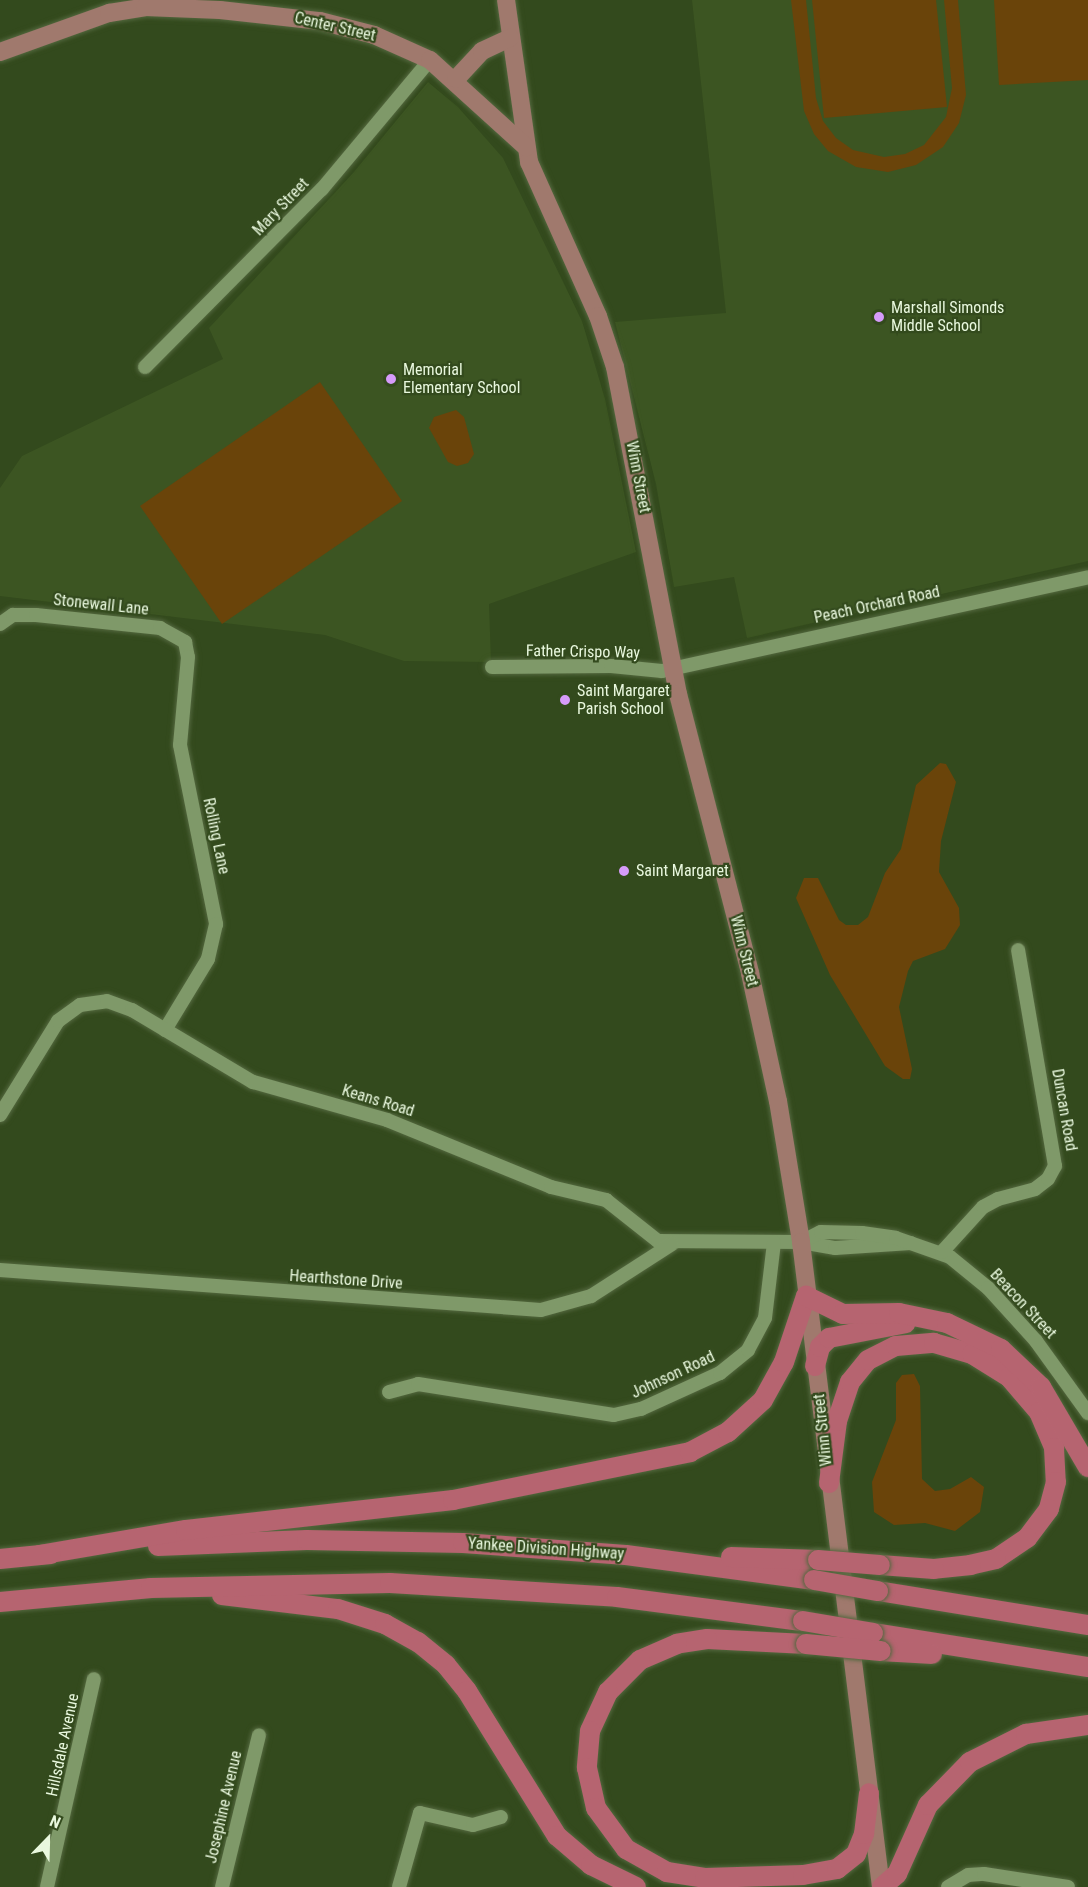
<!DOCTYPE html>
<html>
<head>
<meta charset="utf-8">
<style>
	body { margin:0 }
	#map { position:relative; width:1088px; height:1887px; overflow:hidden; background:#334a1d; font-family:"Roboto Condensed",sans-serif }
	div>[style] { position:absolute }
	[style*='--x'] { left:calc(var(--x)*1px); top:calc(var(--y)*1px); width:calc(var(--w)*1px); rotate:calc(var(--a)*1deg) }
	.built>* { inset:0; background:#3c5522 }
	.green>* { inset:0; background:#6a440a }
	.roads { filter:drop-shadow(0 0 2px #54683f) drop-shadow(0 0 2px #54683f) }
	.minor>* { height:14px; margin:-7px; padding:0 7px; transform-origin:7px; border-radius:7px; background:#7f9969 }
	.major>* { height:18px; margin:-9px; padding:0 9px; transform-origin:9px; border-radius:9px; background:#a0796d }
	.highway>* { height:20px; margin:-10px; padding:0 10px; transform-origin:10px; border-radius:10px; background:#b66470 }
	.bridges { filter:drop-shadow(0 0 2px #54683f) drop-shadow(0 0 2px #54683f) }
	.highway-bridge>* { height:20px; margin:-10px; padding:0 10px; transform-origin:10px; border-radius:10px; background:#b66470 }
	.dots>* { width:16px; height:16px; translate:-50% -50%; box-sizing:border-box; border:3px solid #334a1d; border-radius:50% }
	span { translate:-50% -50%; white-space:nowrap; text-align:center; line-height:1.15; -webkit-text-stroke:4.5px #334a1d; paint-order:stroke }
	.street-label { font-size:16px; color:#e9f8de }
	.poi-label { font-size:16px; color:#e9f8de }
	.left { translate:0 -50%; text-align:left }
	.north { position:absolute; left:18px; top:1809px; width:60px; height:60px; -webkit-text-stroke:4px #334a1d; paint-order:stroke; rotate:23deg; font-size:16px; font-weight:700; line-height:24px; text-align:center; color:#e9f8de }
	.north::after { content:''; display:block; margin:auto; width:21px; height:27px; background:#e9f8de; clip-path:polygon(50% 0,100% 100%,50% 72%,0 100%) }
</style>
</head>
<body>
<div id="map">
	<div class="built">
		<div style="clip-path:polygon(692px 0,1088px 0,1088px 561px,747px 638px,734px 577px,674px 587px,656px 484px,615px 322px,726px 313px)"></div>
		<div style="clip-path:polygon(428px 82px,458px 107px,503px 158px,582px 321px,605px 399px,636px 552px,489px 604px,491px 662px,404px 661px,325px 635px,0 596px,0 488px,22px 456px,223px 359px,209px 328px,354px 172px)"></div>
	</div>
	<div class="green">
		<div style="clip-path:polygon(791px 0,806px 0,816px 98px,823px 121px,836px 138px,853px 150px,884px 157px,905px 154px,924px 145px,946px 117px,952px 88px,944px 0,958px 0,966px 95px,959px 123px,943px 147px,916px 165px,888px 172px,856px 167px,828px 151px,814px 134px,804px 111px)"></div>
		<div style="clip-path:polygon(812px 0,936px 0,947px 107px,824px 118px)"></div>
		<div style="clip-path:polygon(994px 0,1088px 0,1088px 80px,999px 85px)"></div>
		<div style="clip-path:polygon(320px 382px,402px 501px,222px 624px,140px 506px)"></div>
		<div style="clip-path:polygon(456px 410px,464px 417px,474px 454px,468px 463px,457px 466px,448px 462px,429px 428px,434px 417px)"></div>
		<div style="clip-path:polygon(940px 763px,946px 764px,956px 782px,941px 841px,939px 872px,959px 908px,960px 925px,945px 949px,913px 961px,908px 971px,899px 1007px,912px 1069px,910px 1079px,903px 1079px,885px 1066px,830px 975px,796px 898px,804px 878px,818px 878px,839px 920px,846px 925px,858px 925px,868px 917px,885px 873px,901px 849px,916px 785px)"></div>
		<div style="clip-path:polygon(914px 1374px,920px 1386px,922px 1479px,935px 1491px,950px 1489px,971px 1477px,984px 1487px,980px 1512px,955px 1531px,925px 1523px,894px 1525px,874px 1512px,872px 1482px,896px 1420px,896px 1383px,902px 1375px)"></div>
	</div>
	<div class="roads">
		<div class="minor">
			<div style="--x:145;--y:367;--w:251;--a:-45.2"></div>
			<div style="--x:322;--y:189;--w:168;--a:-50.1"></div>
			<div style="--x:0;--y:624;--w:16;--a:-35"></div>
			<div style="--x:13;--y:615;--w:23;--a:0"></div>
			<div style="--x:36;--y:615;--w:125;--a:6"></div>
			<div style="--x:160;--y:628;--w:29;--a:29"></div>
			<div style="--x:185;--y:642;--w:15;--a:79"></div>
			<div style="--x:188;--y:657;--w:88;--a:95.2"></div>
			<div style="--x:180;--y:745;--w:183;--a:78.6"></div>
			<div style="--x:216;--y:924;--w:36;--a:103"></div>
			<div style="--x:208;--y:959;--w:83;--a:121.2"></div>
			<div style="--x:492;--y:667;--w:119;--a:-0.5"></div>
			<div style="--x:611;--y:666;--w:51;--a:5.6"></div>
			<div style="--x:662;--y:671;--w:436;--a:-12.4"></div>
			<div style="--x:0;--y:1115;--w:110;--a:-58.3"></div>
			<div style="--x:58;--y:1021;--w:27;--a:-36"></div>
			<div style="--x:80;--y:1005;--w:27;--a:-8"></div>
			<div style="--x:107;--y:1001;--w:27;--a:20"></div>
			<div style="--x:132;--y:1010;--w:141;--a:30.8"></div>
			<div style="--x:253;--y:1082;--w:139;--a:15.8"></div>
			<div style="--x:387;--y:1120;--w:177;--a:22.2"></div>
			<div style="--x:551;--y:1187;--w:57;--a:13.3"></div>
			<div style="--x:606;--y:1200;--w:66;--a:38.3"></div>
			<div style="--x:658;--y:1241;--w:143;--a:0.4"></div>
			<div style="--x:801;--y:1242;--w:35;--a:10"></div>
			<div style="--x:835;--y:1248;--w:76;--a:-3.8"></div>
			<div style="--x:801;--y:1242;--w:22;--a:-27"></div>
			<div style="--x:821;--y:1232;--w:41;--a:1.4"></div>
			<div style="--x:862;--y:1233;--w:34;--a:8"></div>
			<div style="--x:896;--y:1238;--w:57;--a:19.4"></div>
			<div style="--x:950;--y:1257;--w:49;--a:39.2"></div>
			<div style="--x:988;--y:1288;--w:72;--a:47.8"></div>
			<div style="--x:1036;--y:1341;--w:89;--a:54.2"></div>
			<div style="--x:942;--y:1252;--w:61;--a:-47.7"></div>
			<div style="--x:983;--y:1207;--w:17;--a:-28"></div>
			<div style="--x:998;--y:1199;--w:38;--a:-15"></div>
			<div style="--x:1035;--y:1189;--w:16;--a:-38"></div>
			<div style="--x:1048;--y:1179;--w:15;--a:-62"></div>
			<div style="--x:1055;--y:1166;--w:219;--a:-99.7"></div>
			<div style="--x:0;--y:1270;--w:542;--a:4.23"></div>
			<div style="--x:541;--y:1310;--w:52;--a:-15.6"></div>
			<div style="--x:591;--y:1296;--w:96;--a:-32.7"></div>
			<div style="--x:389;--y:1392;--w:30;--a:-15"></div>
			<div style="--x:418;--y:1384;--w:198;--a:9"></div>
			<div style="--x:614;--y:1415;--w:28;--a:-13"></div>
			<div style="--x:641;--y:1409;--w:87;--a:-24.5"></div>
			<div style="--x:720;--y:1373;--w:36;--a:-39"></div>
			<div style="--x:748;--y:1350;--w:36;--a:-62"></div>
			<div style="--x:765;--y:1318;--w:76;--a:-83.2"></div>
			<div style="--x:47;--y:1887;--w:213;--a:-77.3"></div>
			<div style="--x:222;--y:1887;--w:156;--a:-76.3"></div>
			<div style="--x:399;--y:1887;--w:77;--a:-74.2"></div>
			<div style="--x:420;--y:1813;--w:54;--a:12.8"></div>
			<div style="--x:473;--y:1825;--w:29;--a:-16"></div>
			<div style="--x:948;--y:1887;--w:23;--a:-31"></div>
			<div style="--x:968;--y:1875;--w:16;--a:-4"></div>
			<div style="--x:984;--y:1874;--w:85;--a:8.8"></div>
		</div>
		<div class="major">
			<div style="--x:506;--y:0;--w:164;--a:81.9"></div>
			<div style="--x:529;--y:162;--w:169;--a:65.9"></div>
			<div style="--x:598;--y:316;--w:54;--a:71.6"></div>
			<div style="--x:615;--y:367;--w:333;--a:79.1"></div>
			<div style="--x:678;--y:694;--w:288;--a:75.5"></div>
			<div style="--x:750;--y:973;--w:131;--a:77.7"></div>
			<div style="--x:778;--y:1101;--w:143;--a:80.7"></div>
			<div style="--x:801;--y:1242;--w:650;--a:82.93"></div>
			<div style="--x:0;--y:52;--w:116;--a:-19.7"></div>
			<div style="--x:109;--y:13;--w:36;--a:-9"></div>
			<div style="--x:145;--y:7;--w:75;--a:2.3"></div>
			<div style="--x:220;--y:10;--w:101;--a:6.3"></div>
			<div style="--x:320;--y:21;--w:56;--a:14.5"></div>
			<div style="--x:374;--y:35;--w:61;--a:24.1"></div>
			<div style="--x:430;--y:60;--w:130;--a:42.2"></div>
			<div style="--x:456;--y:79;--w:38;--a:-47"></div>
			<div style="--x:482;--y:51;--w:31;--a:-25"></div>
		</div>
		<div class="highway">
			<div style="--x:815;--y:1366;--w:20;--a:-75"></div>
			<div style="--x:820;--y:1347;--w:13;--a:-45"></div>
			<div style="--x:829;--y:1338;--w:78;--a:-11"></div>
			<div style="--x:829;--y:1483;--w:63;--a:-82.6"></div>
			<div style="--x:837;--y:1421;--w:41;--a:-71.6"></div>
			<div style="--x:850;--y:1382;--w:28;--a:-51"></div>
			<div style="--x:868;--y:1360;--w:31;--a:-27"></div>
			<div style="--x:896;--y:1346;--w:38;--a:-5"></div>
			<div style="--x:934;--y:1343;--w:40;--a:16"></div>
			<div style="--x:972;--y:1354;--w:44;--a:31.9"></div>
			<div style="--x:1009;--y:1377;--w:46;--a:49.4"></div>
			<div style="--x:1039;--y:1412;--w:39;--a:67"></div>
			<div style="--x:1054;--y:1448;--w:34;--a:87"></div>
			<div style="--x:1056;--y:1482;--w:28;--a:105"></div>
			<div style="--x:1049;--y:1509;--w:36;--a:127"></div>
			<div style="--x:1027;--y:1538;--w:37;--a:146"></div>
			<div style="--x:996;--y:1559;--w:26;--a:167"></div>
			<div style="--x:971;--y:1565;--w:37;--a:174"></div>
			<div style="--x:934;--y:1569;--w:54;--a:-175.8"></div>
			<div style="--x:158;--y:1546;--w:149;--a:-2.3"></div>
			<div style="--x:307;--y:1540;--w:156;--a:1.1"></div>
			<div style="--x:463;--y:1543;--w:163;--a:4.2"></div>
			<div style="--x:626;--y:1555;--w:190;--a:7.6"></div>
			<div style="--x:39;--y:1555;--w:149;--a:-9.7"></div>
			<div style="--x:186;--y:1530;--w:269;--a:-6.4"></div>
			<div style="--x:453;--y:1500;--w:242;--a:-11.4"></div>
			<div style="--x:690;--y:1452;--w:43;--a:-27.8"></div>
			<div style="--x:728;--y:1432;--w:47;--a:-42.4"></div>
			<div style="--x:763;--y:1400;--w:43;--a:-61.1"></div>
			<div style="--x:784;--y:1362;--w:70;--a:-71.6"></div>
			<div style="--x:806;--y:1296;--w:41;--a:25.9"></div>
			<div style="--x:843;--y:1314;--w:56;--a:-1"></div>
			<div style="--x:899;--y:1313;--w:49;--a:11.8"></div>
			<div style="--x:947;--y:1323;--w:60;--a:25.7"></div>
			<div style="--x:1001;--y:1349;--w:55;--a:43.5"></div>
			<div style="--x:1041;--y:1387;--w:93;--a:59.6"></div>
			<div style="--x:731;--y:1557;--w:87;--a:2"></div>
			<div style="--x:0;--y:1559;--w:51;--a:-5.6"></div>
			<div style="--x:878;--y:1591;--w:213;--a:9.2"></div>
			<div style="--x:222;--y:1595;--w:117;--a:6.9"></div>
			<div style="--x:338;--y:1609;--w:49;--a:17.7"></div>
			<div style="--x:385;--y:1624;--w:38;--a:29"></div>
			<div style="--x:418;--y:1642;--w:36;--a:39"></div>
			<div style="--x:446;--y:1665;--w:33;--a:51"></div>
			<div style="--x:467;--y:1691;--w:171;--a:58.2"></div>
			<div style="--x:557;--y:1836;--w:45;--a:40.5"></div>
			<div style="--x:591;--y:1865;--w:50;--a:26.1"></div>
			<div style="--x:0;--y:1602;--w:152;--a:-5.3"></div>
			<div style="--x:151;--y:1588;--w:239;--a:-1.2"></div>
			<div style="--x:390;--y:1583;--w:227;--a:3.5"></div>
			<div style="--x:617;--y:1597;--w:188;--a:7.4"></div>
			<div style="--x:873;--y:1633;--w:218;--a:9"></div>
			<div style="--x:806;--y:1644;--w:99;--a:-177.1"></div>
			<div style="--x:707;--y:1639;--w:30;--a:171"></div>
			<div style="--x:677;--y:1644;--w:40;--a:156.6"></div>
			<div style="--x:640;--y:1660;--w:45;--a:135"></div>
			<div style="--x:608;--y:1692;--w:43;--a:114.8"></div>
			<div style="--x:590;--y:1731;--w:37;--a:95"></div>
			<div style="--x:587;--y:1768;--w:41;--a:77.3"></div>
			<div style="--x:596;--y:1808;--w:51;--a:53.8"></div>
			<div style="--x:626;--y:1849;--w:47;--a:29.3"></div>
			<div style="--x:667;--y:1872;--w:38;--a:9"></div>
			<div style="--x:705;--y:1878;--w:98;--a:-1.8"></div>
			<div style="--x:803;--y:1875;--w:35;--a:-10"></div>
			<div style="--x:837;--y:1869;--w:24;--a:-38"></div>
			<div style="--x:856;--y:1854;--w:22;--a:-68"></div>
			<div style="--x:864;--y:1834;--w:41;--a:-83"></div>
			<div style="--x:881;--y:1651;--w:51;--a:3.4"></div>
			<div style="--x:882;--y:1887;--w:20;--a:-41"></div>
			<div style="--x:897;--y:1874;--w:76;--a:-65.8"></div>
			<div style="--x:928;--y:1805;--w:60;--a:-45.7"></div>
			<div style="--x:970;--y:1762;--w:63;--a:-26.6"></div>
			<div style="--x:1026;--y:1734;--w:63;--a:-8.3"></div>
		</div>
	</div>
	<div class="bridges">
		<div class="highway-bridge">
			<div style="--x:818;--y:1560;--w:62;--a:4.6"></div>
			<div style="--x:814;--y:1580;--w:65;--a:9.8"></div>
			<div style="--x:803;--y:1621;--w:71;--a:9.7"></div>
			<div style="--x:806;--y:1644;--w:75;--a:5.3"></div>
		</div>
	</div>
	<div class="dots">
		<div style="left:879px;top:317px;background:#d69bfa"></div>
		<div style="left:391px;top:379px;background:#d69bfa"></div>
		<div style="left:565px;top:700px;background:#d69bfa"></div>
		<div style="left:624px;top:871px;background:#d69bfa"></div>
	</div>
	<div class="street-label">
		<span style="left:335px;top:27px;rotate:13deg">Center Street</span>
		<span style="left:281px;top:207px;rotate:-46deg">Mary Street</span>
		<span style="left:638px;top:477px;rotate:79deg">Winn Street</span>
		<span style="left:101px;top:605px;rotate:6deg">Stonewall Lane</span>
		<span style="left:877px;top:605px;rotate:-12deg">Peach Orchard Road</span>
		<span style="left:583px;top:652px;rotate:1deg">Father Crispo Way</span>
		<span style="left:216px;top:836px;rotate:78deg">Rolling Lane</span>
		<span style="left:744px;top:951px;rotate:76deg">Winn Street</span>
		<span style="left:378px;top:1101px;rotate:17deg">Keans Road</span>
		<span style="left:1064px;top:1110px;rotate:80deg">Duncan Road</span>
		<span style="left:346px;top:1280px;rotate:4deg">Hearthstone Drive</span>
		<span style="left:1023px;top:1304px;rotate:47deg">Beacon Street</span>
		<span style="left:673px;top:1375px;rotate:-25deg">Johnson Road</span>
		<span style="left:823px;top:1430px;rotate:-96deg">Winn Street</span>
		<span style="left:546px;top:1549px;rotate:4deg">Yankee Division Highway</span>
		<span style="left:63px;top:1745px;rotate:-78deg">Hillsdale Avenue</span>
		<span style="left:224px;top:1807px;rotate:-77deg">Josephine Avenue</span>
	</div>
	<div class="poi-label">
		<span class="left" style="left:891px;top:317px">Marshall Simonds<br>Middle School</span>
		<span class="left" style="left:403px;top:379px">Memorial<br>Elementary School</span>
		<span class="left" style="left:577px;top:700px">Saint Margaret<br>Parish School</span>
		<span class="left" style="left:636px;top:871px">Saint Margaret</span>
	</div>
	<div class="north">N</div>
</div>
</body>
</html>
